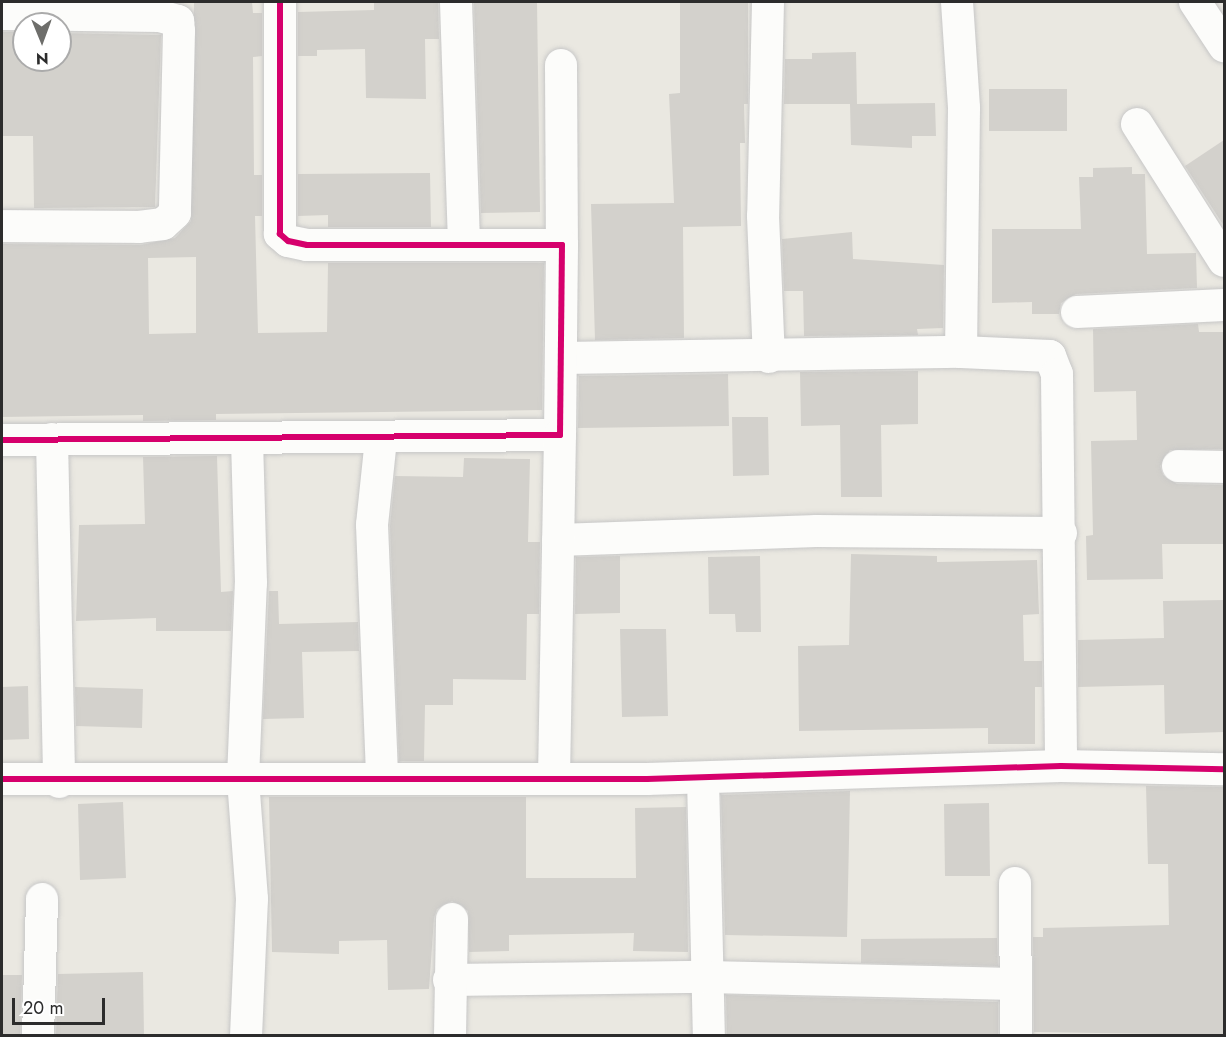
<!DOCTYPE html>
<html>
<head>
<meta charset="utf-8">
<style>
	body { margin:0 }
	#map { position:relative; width:1226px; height:1037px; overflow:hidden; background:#eae8e1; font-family:Jost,sans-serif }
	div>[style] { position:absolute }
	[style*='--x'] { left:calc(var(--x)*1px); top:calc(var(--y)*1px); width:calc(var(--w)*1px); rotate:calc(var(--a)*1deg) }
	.building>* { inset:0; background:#d3d1cc }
	.roads { filter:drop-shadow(0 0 2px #c7c7c7) drop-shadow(0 0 2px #c7c7c7) }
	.minor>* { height:32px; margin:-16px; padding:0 16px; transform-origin:16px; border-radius:16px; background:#fcfcfa }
	.cycleway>* { height:6px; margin:-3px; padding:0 3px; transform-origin:3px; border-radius:3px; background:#d6006c }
	span { translate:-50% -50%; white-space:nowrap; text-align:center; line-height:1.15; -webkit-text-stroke:4.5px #fff; paint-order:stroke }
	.frame { position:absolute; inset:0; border:3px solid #2c2c2c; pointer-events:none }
	.north { position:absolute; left:12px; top:12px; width:60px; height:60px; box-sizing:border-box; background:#fff; border:2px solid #ababab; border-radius:50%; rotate:179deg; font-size:16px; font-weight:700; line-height:24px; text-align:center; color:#2c2c2c }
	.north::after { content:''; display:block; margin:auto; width:21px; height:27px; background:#6e6e6b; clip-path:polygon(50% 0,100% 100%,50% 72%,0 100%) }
	.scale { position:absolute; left:12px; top:998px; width:93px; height:27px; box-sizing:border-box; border:3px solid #2c2c2c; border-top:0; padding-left:8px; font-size:18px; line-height:21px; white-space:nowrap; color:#2c2c2c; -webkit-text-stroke:4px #fff; paint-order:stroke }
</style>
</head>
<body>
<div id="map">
	<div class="building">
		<div style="clip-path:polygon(evenodd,194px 2px,252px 2px,253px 13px,262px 13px,262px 56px,253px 57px,254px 175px,262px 175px,262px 216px,255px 216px,258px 333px,327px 332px,328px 263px,544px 263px,542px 410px,216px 414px,216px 420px,143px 421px,143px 415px,2px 417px,2px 244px,141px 245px,175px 238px,191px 221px,194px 2px,196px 257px,196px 333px,149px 334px,148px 258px,196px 257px)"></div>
		<div style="clip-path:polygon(374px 2px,438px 2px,439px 39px,425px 39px,426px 99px,366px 98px,365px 49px,317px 50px,317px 56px,298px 56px,298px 12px,374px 10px)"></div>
		<div style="clip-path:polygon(474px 2px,537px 2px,540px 212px,481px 213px)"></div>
		<div style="clip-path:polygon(680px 2px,748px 2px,748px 104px,744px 104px,745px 143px,740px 143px,741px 226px,683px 227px,684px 338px,595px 340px,591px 204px,674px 203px,669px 94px,680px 93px)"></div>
		<div style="clip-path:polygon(2px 32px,24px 32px,24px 60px,60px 60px,60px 33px,161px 35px,155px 207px,34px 208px,33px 136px,2px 136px)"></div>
		<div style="clip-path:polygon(856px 52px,857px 104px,935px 103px,936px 136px,912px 136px,912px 148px,851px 145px,850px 104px,784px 104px,785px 59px,812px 59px,812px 53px)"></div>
		<div style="clip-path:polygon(989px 89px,1067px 89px,1067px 131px,989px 131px)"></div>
		<div style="clip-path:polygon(1224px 140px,1224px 226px,1185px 166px)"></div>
		<div style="clip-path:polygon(1132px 167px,1132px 174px,1145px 174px,1147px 254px,1196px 253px,1197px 288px,1076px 294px,1061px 303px,1059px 314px,1032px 314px,1032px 302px,992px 303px,992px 229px,1081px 229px,1079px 177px,1093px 177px,1093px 168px)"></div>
		<div style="clip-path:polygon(430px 173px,431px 227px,328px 227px,328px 215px,298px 216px,298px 174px)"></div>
		<div style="clip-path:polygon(852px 232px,853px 259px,944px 265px,943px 328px,917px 329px,918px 335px,804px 336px,803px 291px,784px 291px,782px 239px)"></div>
		<div style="clip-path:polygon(1198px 324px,1199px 332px,1224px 332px,1224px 449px,1170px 450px,1160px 466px,1163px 475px,1177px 484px,1224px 485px,1224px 544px,1162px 544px,1163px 579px,1087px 580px,1086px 536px,1093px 535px,1091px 441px,1137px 440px,1136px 391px,1094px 392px,1093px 329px)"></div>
		<div style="clip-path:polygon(918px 371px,918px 424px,881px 425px,882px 497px,841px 497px,840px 425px,801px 426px,800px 372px)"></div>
		<div style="clip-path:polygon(728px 374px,729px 426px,578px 428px,579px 376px)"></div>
		<div style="clip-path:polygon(732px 417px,768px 417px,769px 475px,733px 476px)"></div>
		<div style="clip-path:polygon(217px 456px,221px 592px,233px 591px,231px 631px,156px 631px,156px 618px,76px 621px,79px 525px,145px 524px,143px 457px)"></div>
		<div style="clip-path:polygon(464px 458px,530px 459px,528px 542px,540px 542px,539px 614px,527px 614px,526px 680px,453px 679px,453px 705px,425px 705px,424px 761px,399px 761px,390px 526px,395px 476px,463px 477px)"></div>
		<div style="clip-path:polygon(851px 554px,937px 556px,937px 562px,1037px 560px,1039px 614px,1023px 615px,1024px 661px,1042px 661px,1042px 687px,1035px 687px,1035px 744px,988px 744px,988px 728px,799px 731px,798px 646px,849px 645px)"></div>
		<div style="clip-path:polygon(620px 556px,620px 613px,575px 614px,576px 557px)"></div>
		<div style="clip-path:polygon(760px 556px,761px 632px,736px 632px,735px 614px,709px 614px,708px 557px)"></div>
		<div style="clip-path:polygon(269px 591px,278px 591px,279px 624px,358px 622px,359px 651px,302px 652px,304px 718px,263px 719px)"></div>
		<div style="clip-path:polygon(1224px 600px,1224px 732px,1165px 734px,1164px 685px,1078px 687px,1078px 640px,1164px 638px,1163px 601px)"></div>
		<div style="clip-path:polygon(620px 629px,666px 629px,668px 716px,622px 717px)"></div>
		<div style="clip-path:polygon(28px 686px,29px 739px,2px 740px,2px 687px)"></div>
		<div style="clip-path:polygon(75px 687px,143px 689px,142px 728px,76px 726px)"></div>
		<div style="clip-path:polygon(1146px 786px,1224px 787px,1224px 1035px,1034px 1032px,1033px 937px,1043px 937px,1043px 928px,1169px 925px,1168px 864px,1148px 864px)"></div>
		<div style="clip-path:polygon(850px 791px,847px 937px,725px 935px,721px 795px)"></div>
		<div style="clip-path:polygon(269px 797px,526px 797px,526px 878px,636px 878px,635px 808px,686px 807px,688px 952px,633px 951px,634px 933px,509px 935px,509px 951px,469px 952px,468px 911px,452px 901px,437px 909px,434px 918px,429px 989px,388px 990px,387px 940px,339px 941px,339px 954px,272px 952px)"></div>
		<div style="clip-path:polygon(123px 802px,126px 878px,80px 880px,78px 804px)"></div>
		<div style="clip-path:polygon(989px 803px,990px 876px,945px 876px,944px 804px)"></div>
		<div style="clip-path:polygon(997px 938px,998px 966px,861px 963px,861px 939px)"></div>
		<div style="clip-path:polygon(143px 972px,144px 1035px,56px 1035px,58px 974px)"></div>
		<div style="clip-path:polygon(2px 975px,22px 975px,20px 1035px,2px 1035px)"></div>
		<div style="clip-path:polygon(726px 995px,998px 1002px,998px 1035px,727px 1035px)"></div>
	</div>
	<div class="roads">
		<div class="minor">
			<div style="--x:456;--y:2;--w:243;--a:88.1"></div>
			<div style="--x:768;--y:2;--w:214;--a:91.3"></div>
			<div style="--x:763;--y:216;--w:141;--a:87.6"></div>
			<div style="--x:957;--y:2;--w:106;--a:86.2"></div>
			<div style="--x:964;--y:108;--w:244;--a:90.7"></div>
			<div style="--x:1195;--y:2;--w:53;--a:56.6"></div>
			<div style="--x:2;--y:14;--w:158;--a:0.7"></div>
			<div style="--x:160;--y:16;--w:19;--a:16"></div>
			<div style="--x:178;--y:21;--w:10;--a:84"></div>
			<div style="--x:179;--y:31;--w:182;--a:91.3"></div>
			<div style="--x:175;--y:213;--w:16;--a:137"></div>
			<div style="--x:163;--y:224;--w:24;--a:173"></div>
			<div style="--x:139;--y:227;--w:137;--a:-179.6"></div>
			<div style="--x:561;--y:65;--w:180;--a:89.7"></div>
			<div style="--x:1137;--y:124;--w:162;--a:57.6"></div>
			<div style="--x:1077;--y:312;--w:147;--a:-2.7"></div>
			<div style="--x:563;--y:358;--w:398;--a:-0.9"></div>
			<div style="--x:961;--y:352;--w:89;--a:2.6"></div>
			<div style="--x:1050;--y:356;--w:19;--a:69"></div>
			<div style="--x:1057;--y:374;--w:392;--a:89.4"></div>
			<div style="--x:52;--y:439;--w:343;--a:88.8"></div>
			<div style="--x:381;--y:439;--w:86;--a:96"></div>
			<div style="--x:372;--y:525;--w:252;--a:87.7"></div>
			<div style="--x:2;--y:440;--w:558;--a:-0.51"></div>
			<div style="--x:560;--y:435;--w:190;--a:-89.4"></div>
			<div style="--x:562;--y:245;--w:255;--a:180"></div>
			<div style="--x:307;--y:245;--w:19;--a:-168"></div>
			<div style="--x:288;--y:241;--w:11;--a:-139"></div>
			<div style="--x:280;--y:234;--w:232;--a:-90"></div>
			<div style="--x:1178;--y:466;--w:46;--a:1.2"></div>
			<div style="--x:558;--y:540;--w:259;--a:-2"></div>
			<div style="--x:817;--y:531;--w:244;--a:0.5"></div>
			<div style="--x:554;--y:778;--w:343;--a:-89"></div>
			<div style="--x:703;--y:778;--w:258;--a:88.7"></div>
			<div style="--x:2;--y:779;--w:645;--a:0"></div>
			<div style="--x:647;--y:779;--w:414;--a:-1.8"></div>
			<div style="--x:1061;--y:766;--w:163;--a:1.1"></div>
			<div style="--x:1015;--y:883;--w:153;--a:89.6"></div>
			<div style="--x:449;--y:980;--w:258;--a:-0.7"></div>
			<div style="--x:707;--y:977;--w:307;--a:1.3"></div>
			<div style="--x:38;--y:1036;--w:137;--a:-88.3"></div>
			<div style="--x:246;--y:1036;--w:137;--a:-87.5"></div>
			<div style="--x:252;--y:899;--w:120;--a:-94.3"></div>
			<div style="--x:243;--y:779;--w:196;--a:-87.7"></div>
			<div style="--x:251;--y:583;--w:143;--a:-91.6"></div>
			<div style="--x:450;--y:1036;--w:117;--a:-89"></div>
		</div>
	</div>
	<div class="cycleway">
		<div style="--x:2;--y:440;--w:558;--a:-0.51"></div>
		<div style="--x:560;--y:435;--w:190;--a:-89.4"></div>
		<div style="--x:562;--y:245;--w:255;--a:180"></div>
		<div style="--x:307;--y:245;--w:19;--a:-168"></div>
		<div style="--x:288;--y:241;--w:11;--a:-139"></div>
		<div style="--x:280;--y:234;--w:232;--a:-90"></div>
		<div style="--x:2;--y:779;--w:645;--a:0"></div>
		<div style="--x:647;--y:779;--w:414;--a:-1.8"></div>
		<div style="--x:1061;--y:766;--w:163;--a:1.1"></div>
	</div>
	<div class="frame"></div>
	<div class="north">N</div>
	<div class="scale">20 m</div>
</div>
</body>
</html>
